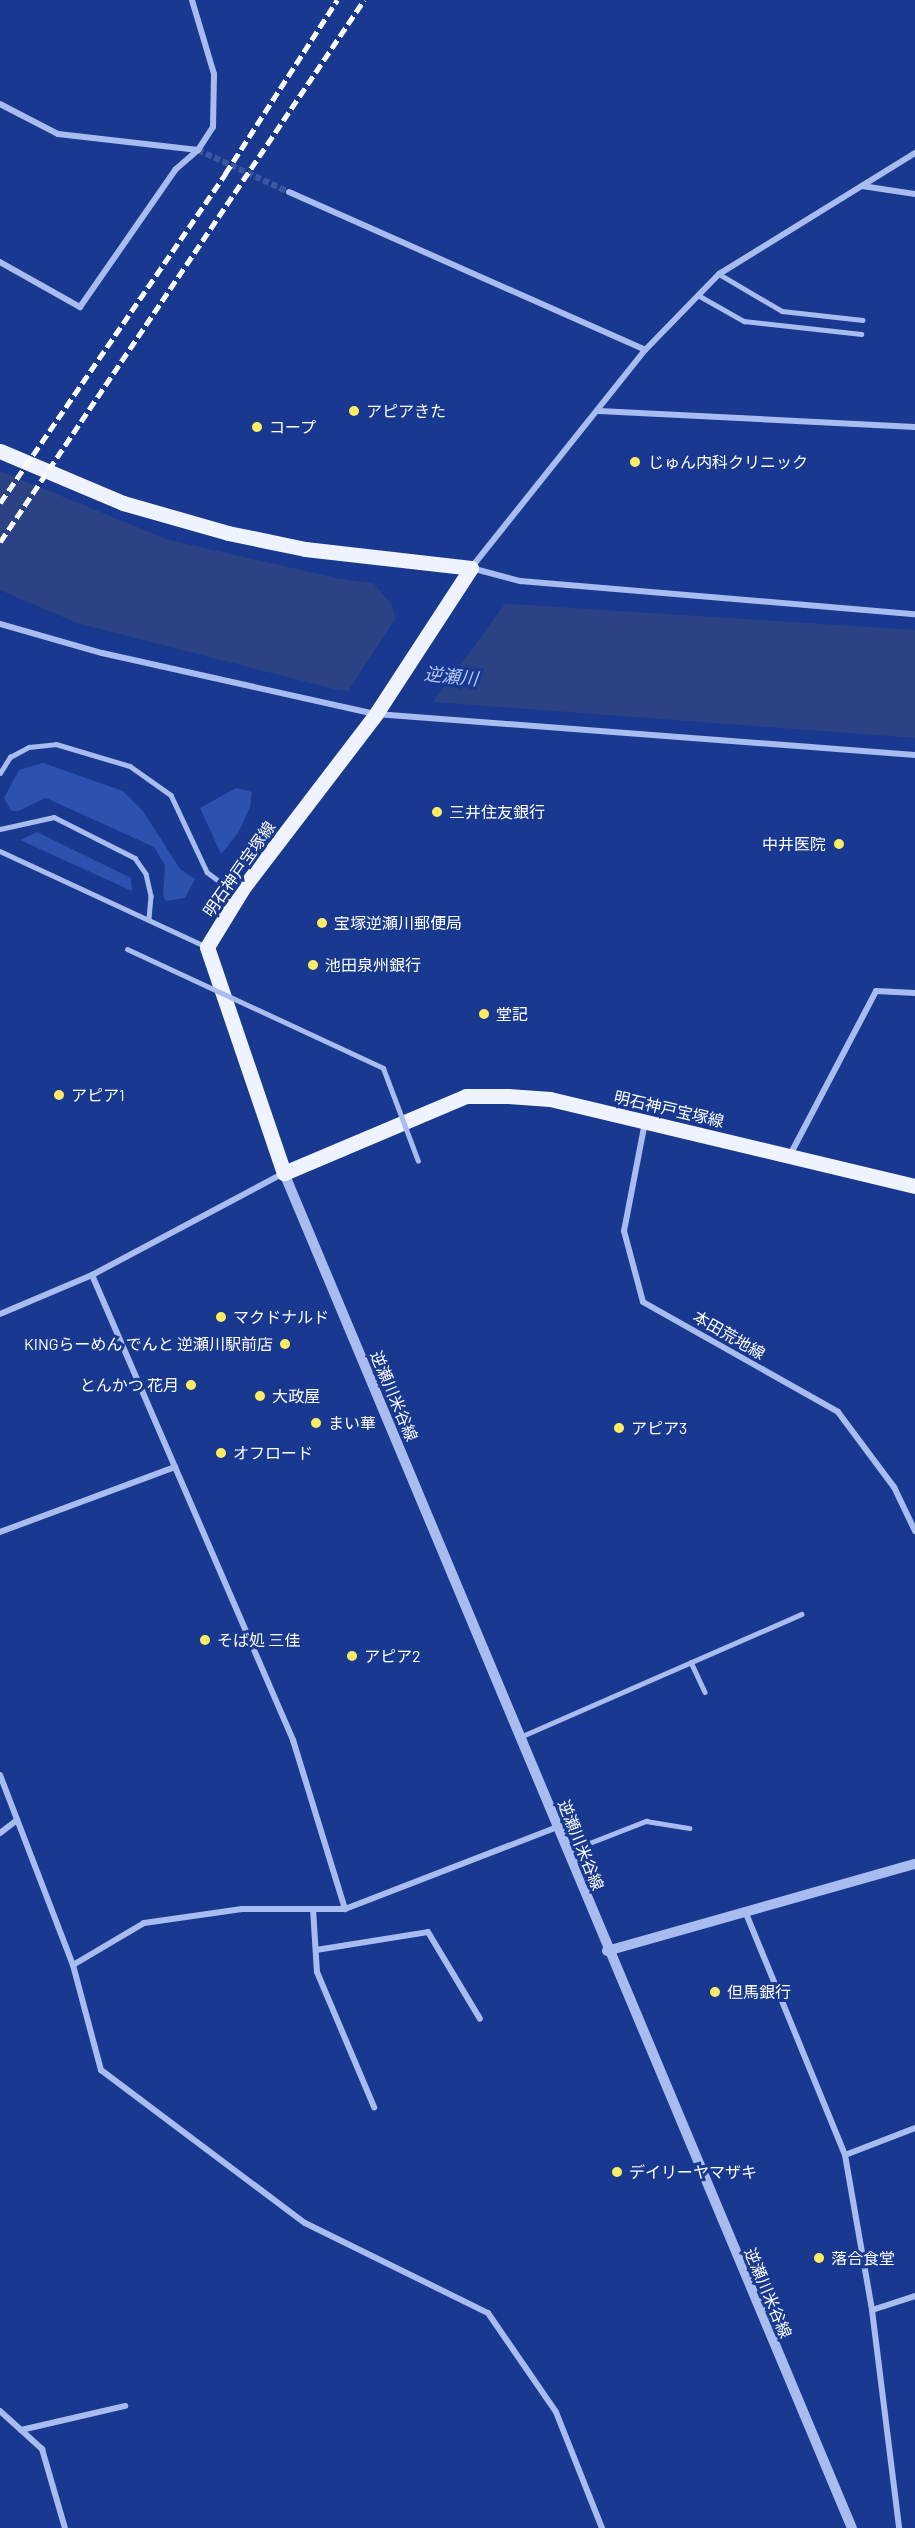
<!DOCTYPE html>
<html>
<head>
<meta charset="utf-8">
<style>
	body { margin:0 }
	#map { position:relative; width:915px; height:2528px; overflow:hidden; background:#193990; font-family:Barlow,"Noto Sans JP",sans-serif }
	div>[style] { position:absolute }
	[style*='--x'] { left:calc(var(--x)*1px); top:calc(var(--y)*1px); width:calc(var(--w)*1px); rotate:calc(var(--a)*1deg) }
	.green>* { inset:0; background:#2c51ae }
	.water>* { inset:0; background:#2b4284 }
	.pier>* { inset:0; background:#193990 }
	.minor-tunnel>* { height:6px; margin-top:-3px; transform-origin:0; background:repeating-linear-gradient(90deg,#3c57a1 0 6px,transparent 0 9px) }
	.service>* { height:4.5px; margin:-2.25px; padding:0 2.25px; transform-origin:2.25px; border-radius:2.25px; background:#a8bcef }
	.minor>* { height:6px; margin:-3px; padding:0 3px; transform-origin:3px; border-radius:3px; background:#a8bcef }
	.tertiary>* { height:10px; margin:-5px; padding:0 5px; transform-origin:5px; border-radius:5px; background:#a8bcef }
	.primary>* { height:15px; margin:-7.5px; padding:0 7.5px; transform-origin:7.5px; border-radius:7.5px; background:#eff3ff }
	.rail>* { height:4.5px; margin-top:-2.25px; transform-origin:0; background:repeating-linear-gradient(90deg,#fff 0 10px,transparent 0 14.5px) }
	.pedestrian-bridge>* { height:5px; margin:-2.5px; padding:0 2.5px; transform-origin:2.5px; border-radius:2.5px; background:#a8bcef }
	.dots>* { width:16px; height:16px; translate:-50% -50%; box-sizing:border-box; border:3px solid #193990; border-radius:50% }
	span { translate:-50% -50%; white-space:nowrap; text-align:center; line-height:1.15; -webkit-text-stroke:6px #193990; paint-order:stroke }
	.poi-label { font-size:16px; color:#fff }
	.left { translate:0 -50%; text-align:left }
	.right { translate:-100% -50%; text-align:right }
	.street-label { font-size:16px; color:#fff }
	.water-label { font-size:18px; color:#b4c7f6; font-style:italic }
</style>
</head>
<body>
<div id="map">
	<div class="green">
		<div style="clip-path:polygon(43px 763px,123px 791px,143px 811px,180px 869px,195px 879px,185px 898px,166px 901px,163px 895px,165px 865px,154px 847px,46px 798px,18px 811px,11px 811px,4px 798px,19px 770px)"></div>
		<div style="clip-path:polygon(236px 788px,252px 792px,250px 807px,238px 833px,221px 854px,200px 808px)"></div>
		<div style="clip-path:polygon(37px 832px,131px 878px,132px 891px,20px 840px)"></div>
	</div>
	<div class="water">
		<div style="clip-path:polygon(0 471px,169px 540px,336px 578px,498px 603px,915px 630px,915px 738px,433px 702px,338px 690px,77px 623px,0 590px)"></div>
	</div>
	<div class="pier">
		<div style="clip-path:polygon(374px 584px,505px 604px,433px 702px,348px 691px,395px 619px,392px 605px)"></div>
	</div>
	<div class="minor-tunnel">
		<div style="--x:198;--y:150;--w:100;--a:24.8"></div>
	</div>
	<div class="service">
		<div style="--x:719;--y:274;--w:73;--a:30.4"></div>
		<div style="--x:782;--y:311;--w:81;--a:6.4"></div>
		<div style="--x:698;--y:295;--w:53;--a:29.5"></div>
		<div style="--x:744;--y:321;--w:118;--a:6.3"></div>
		<div style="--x:0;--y:773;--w:19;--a:-58"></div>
		<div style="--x:10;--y:757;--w:21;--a:-28"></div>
		<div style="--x:29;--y:747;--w:27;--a:-6"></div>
		<div style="--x:56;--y:744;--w:77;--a:16.6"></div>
		<div style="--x:130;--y:766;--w:50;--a:35.3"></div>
		<div style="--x:171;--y:795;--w:85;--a:64.9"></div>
		<div style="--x:207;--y:872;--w:15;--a:37"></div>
		<div style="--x:219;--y:881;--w:21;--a:17"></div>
		<div style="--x:0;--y:829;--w:55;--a:-12.5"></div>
		<div style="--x:54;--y:817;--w:91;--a:26.8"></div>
		<div style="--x:135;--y:858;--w:19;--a:55"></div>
		<div style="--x:146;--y:874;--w:23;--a:77"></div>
		<div style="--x:151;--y:896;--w:23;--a:95"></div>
		<div style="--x:0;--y:851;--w:226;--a:24.9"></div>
		<div style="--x:691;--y:1662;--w:33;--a:65"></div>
		<div style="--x:520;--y:1737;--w:307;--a:-23.6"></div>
		<div style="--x:569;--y:1851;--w:83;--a:-21.3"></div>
		<div style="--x:646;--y:1821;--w:44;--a:9.2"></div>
	</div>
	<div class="minor">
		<div style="--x:0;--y:104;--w:65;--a:27.3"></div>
		<div style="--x:58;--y:134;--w:141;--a:6.5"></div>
		<div style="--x:915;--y:153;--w:230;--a:148.3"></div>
		<div style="--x:719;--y:274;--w:106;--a:134.2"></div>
		<div style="--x:645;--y:350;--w:279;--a:128.6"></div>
		<div style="--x:471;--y:568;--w:51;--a:14.9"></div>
		<div style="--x:520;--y:581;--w:396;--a:4.8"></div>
		<div style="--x:862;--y:186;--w:54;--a:8.6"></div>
		<div style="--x:289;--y:192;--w:389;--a:23.9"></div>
		<div style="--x:0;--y:262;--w:92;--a:29.4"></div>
		<div style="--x:80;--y:307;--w:168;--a:-55.2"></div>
		<div style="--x:176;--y:169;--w:29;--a:-41"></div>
		<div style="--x:198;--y:150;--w:27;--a:-57"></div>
		<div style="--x:213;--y:127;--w:53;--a:-88.9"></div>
		<div style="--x:214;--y:74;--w:77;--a:-106.6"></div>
		<div style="--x:599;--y:411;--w:316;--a:2.9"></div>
		<div style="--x:0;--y:624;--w:106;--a:15.9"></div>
		<div style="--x:102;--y:653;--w:281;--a:12.6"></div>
		<div style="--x:376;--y:714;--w:541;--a:4.35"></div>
		<div style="--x:645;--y:1122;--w:111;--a:100.9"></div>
		<div style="--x:624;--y:1231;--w:73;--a:75"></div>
		<div style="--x:643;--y:1302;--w:224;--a:29.4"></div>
		<div style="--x:838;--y:1412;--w:94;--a:53.3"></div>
		<div style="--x:894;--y:1487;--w:49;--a:64.5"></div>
		<div style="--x:790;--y:1155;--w:185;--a:-62.3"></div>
		<div style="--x:876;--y:991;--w:39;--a:3"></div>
		<div style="--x:92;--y:1275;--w:507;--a:66.62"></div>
		<div style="--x:293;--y:1740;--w:177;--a:72.9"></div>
		<div style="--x:345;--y:1909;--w:227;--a:-21.1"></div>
		<div style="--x:0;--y:1314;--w:100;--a:-23"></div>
		<div style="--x:92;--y:1275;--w:217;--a:-28"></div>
		<div style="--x:0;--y:1532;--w:187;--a:-20.4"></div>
		<div style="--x:0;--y:1775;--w:204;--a:69"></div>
		<div style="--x:73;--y:1965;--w:109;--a:75.1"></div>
		<div style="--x:101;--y:2070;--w:255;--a:36.9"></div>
		<div style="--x:305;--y:2223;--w:204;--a:26.2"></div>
		<div style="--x:488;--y:2313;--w:120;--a:55.5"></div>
		<div style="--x:556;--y:2412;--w:125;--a:68.4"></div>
		<div style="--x:0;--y:1833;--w:20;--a:-37"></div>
		<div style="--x:313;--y:1909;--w:63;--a:86.4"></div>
		<div style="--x:317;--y:1972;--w:147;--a:67.1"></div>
		<div style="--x:745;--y:1911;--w:264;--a:67.7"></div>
		<div style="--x:845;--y:2155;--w:157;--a:80.1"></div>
		<div style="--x:872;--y:2310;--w:220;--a:82.9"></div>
		<div style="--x:316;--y:1950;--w:113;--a:-9.1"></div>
		<div style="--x:428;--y:1932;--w:101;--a:59.1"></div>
		<div style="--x:73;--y:1965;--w:82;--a:-30.6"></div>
		<div style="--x:144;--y:1923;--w:99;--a:-8.1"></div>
		<div style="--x:242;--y:1909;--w:103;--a:0"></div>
		<div style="--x:845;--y:2155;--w:75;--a:-21.1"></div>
		<div style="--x:872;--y:2310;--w:45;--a:-18"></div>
		<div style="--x:0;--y:2411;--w:57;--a:42.1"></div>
		<div style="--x:42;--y:2449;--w:82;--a:73.8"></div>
		<div style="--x:21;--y:2430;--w:107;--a:-13"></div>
	</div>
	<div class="tertiary">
		<div style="--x:284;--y:1173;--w:1469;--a:67.26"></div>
		<div style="--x:607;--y:1951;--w:320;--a:-15.8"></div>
	</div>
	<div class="primary">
		<div style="--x:0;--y:451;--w:134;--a:22.9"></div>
		<div style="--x:123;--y:503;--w:109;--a:15.9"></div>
		<div style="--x:228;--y:533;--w:79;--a:11.7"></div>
		<div style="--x:305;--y:549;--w:167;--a:6.5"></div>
		<div style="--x:471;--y:568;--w:174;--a:123.1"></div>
		<div style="--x:376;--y:714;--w:219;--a:127.4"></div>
		<div style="--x:243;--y:888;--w:69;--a:121.4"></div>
		<div style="--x:207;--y:947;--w:239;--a:71.2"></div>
		<div style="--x:284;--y:1173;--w:198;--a:-22.9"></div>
		<div style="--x:466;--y:1096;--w:42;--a:0"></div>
		<div style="--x:508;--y:1096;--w:42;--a:4.1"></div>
		<div style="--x:550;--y:1099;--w:375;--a:13.4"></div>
	</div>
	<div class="rail">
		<div style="--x:0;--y:503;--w:399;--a:-55.6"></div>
		<div style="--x:225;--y:174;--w:207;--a:-57.2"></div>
		<div style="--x:0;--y:542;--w:653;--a:-56.12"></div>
	</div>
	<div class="pedestrian-bridge">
		<div style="--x:127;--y:949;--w:282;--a:24.9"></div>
		<div style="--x:383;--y:1068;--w:99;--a:69.4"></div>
	</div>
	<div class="dots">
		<div style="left:354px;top:411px;background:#ffec65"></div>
		<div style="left:257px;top:427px;background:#ffec65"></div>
		<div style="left:635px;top:462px;background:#ffec65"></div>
		<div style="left:437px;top:812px;background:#ffec65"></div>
		<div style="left:839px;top:844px;background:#ffec65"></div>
		<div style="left:322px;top:923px;background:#ffec65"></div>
		<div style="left:313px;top:965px;background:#ffec65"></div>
		<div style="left:484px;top:1014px;background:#ffec65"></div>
		<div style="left:59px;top:1095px;background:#ffec65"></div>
		<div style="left:221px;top:1317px;background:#ffec65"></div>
		<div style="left:285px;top:1344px;background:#ffec65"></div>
		<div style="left:191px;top:1385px;background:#ffec65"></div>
		<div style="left:260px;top:1396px;background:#ffec65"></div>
		<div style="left:316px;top:1423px;background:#ffec65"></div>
		<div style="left:619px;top:1428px;background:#ffec65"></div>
		<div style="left:221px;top:1453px;background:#ffec65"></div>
		<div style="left:205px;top:1640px;background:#ffec65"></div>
		<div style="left:352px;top:1656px;background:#ffec65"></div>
		<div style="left:715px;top:1992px;background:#ffec65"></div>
		<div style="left:617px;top:2172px;background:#ffec65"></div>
		<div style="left:819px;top:2258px;background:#ffec65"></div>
	</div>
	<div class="poi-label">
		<span class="left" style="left:366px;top:411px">アピアきた</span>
		<span class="left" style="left:269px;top:427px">コープ</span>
		<span class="left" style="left:648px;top:462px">じゅん内科クリニック</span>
		<span class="left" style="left:449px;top:812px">三井住友銀行</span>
		<span class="right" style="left:826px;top:844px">中井医院</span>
		<span class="left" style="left:334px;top:923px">宝塚逆瀬川郵便局</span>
		<span class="left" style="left:325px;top:965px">池田泉州銀行</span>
		<span class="left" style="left:496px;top:1014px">堂記</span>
		<span class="left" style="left:71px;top:1095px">アピア1</span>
		<span class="left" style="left:233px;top:1317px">マクドナルド</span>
		<span class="right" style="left:273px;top:1344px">KINGらーめん でんと 逆瀬川駅前店</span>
		<span class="right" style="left:179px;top:1385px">とんかつ 花月</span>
		<span class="left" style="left:272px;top:1396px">大政屋</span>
		<span class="left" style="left:328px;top:1423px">まい華</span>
		<span class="left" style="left:631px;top:1428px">アピア3</span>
		<span class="left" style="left:233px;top:1453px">オフロード</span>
		<span class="left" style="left:217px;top:1640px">そば処 三佳</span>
		<span class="left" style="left:364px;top:1656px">アピア2</span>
		<span class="left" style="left:727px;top:1992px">但馬銀行</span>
		<span class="left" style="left:629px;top:2172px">デイリーヤマザキ</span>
		<span class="left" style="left:831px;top:2258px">落合食堂</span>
	</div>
	<div class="street-label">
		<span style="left:239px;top:869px;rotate:-55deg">明石神戸宝塚線</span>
		<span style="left:669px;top:1109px;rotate:13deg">明石神戸宝塚線</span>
		<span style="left:729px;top:1335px;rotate:30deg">本田荒地線</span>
		<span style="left:394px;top:1396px;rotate:67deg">逆瀬川米谷線</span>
		<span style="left:581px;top:1845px;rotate:68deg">逆瀬川米谷線</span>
		<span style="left:768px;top:2293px;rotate:67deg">逆瀬川米谷線</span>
	</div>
	<div class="water-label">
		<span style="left:451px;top:676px;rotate:6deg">逆瀬川</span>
	</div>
</div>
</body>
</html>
